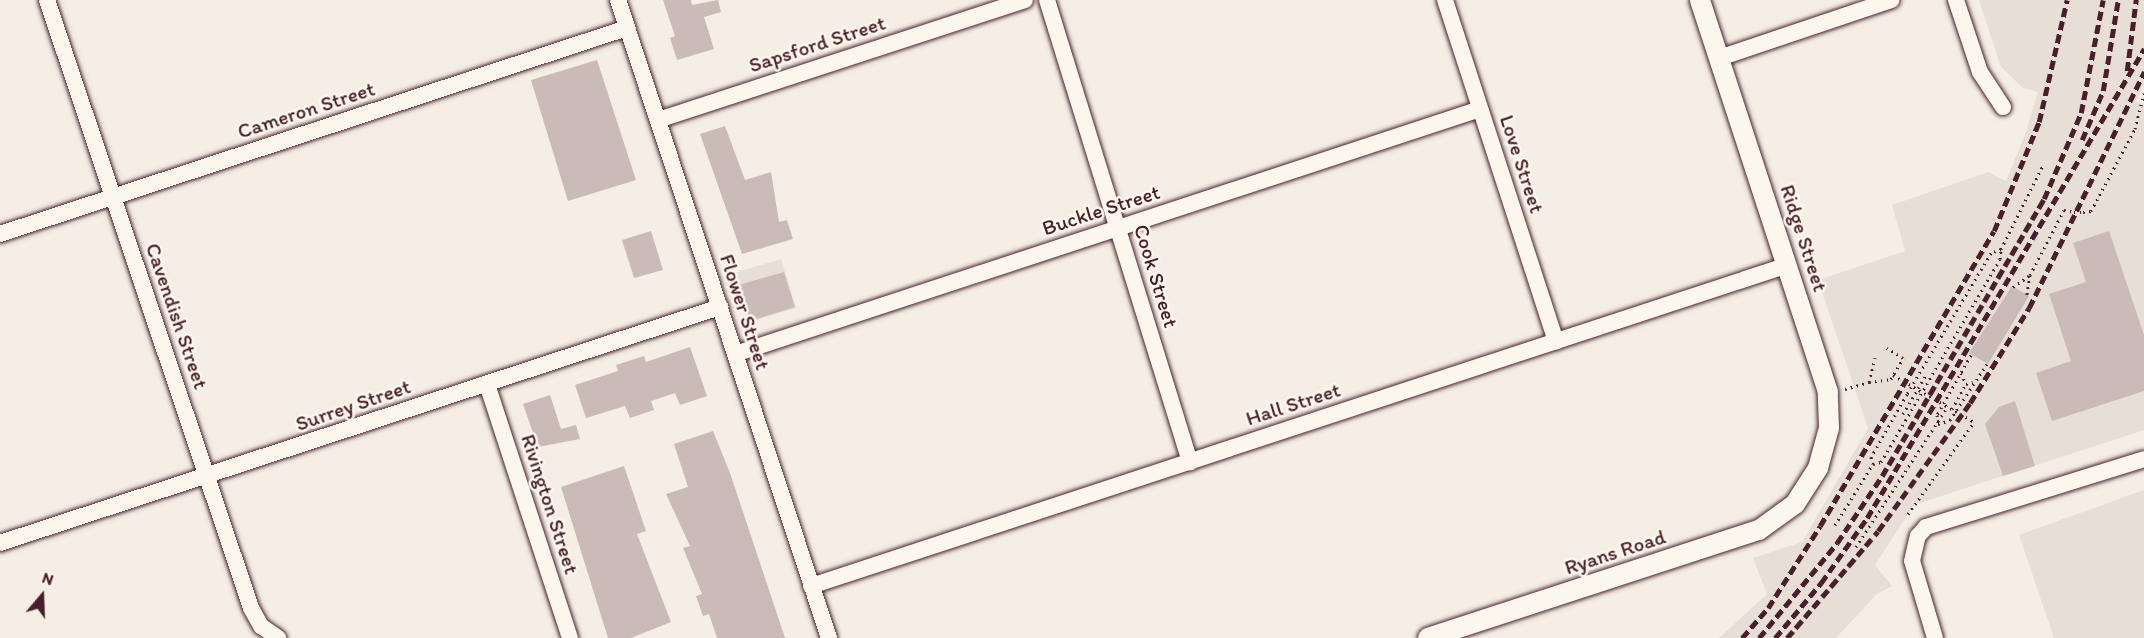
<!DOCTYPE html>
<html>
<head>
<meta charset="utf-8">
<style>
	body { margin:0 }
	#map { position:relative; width:2144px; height:638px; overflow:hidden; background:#f4eee4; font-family:Itim,sans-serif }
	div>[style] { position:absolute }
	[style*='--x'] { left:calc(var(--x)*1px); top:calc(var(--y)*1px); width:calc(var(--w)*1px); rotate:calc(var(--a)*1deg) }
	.built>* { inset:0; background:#e7dfd6 }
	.building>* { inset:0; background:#cabbb6 }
	.path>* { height:3px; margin-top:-1.5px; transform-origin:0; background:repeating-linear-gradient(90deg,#4a1f2b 0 1.5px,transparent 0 6px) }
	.roads { filter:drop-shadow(0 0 2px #4a1f2b) drop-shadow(0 0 2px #4a1f2b) }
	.minor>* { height:16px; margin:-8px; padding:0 8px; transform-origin:8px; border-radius:8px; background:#fbf7ec }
	.tertiary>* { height:20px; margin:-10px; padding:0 10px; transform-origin:10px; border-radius:10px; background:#fbf7ec }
	.rail>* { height:4.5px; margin-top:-2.25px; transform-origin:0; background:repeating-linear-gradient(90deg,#4a1f2b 0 9px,transparent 0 13.5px) }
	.path-bridge>* { height:3px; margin-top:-1.5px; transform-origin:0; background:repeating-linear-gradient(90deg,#4a1f2b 0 1.5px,transparent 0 6px) }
	span { translate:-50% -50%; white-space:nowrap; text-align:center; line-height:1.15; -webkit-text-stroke:5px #fbf7ec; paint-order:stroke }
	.street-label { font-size:21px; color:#4a1f2b }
	.north { position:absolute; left:12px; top:566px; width:60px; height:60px; -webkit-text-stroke:4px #fbf7ec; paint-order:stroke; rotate:19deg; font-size:16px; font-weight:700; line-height:24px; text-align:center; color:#4a1f2b }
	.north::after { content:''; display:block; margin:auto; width:21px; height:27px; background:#4a1f2b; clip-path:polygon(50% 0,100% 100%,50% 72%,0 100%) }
</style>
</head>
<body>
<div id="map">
	<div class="built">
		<div style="clip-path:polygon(1979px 0,2144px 0,2144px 84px,2135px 102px,2144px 104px,2144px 430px,1914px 505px,1875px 565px,1892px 586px,1877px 594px,1836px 638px,1719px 638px,1767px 594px,1753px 558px,1802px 542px,1868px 428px,1818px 280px,1905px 251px,1892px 205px,1988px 172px,2006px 181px,2025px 135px,2038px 92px,2023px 88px,2001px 67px)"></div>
		<div style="clip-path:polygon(781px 259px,796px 308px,750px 322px,734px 273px)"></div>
		<div style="clip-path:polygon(2144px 490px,2144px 638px,2054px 638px,2019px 535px)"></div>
	</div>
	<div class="building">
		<div style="clip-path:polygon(663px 0,691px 0,692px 5px,718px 0,721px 12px,704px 17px,714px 49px,677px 60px,670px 38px,675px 36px)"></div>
		<div style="clip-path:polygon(597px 60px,636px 180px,568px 201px,531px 80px)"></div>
		<div style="clip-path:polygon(725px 126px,745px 180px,771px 172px,779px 222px,787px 220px,793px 239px,742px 254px,700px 134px)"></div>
		<div style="clip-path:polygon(651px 231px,663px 270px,634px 278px,622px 240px)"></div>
		<div style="clip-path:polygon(2109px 231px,2144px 335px,2144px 391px,2052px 421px,2036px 373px,2071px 361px,2049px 294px,2086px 282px,2073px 243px)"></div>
		<div style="clip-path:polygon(784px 272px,795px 307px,750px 321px,738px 285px)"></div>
		<div style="clip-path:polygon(2012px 286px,2029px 296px,1988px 364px,1969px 353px)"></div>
		<div style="clip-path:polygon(690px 347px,707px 396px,680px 405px,675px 393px,651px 401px,654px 410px,630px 418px,625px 406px,586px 418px,575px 385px,618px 371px,616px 365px,644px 356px,646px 362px)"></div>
		<div style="clip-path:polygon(550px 395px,561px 429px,576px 425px,580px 439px,538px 447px,523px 404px)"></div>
		<div style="clip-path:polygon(2015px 401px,2035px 466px,2003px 476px,1985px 424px,1999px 407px)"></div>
		<div style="clip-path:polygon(713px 431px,730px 473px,785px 638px,717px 638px,709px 614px,703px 616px,696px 596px,702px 594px,683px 548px,690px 546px,666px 494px,688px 487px,674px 444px)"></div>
		<div style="clip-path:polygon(624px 466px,646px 531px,637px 534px,671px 622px,631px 638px,608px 638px,561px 487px)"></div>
	</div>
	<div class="path">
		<div style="--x:2083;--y:212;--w:8;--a:-7"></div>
		<div style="--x:2091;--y:211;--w:93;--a:-61.8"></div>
		<div style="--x:2135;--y:129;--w:37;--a:-76"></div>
		<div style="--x:2001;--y:249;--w:92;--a:-63.4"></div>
		<div style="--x:2030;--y:275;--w:73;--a:-62.4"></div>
		<div style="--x:2064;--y:210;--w:10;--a:11"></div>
		<div style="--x:2013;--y:287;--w:21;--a:-35"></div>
		<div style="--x:2030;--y:275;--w:20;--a:99"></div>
		<div style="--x:1971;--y:355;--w:69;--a:119.5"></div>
		<div style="--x:1937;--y:415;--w:9;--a:84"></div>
		<div style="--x:1938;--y:424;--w:13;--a:-18"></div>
		<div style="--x:1950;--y:420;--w:67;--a:-56.5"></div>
		<div style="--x:1961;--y:373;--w:12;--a:66"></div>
		<div style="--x:1966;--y:384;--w:7;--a:-16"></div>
		<div style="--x:1869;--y:382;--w:22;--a:-8"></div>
		<div style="--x:1891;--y:379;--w:24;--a:-60"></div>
		<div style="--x:1903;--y:358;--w:19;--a:-148"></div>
		<div style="--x:1845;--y:389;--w:25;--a:-16"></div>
		<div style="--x:1869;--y:382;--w:25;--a:-76"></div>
		<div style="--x:1952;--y:409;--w:29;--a:-61"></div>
		<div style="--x:1903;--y:414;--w:45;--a:-59.5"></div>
		<div style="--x:1908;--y:514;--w:113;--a:-54.3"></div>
		<div style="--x:1835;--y:525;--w:72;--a:-58.1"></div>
		<div style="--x:1873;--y:464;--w:8;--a:-14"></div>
		<div style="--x:1881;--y:462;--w:235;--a:-59.6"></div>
		<div style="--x:2000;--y:259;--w:10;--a:-84"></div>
		<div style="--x:2001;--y:249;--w:11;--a:158"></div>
		<div style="--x:1991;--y:253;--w:164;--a:120.8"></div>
		<div style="--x:1907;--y:394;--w:73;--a:119.7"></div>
		<div style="--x:1871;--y:457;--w:7;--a:74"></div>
		<div style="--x:1856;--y:547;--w:168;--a:-56.9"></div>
	</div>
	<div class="roads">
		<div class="minor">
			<div style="--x:47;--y:0;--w:641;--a:71.45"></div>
			<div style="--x:251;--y:608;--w:21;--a:61"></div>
			<div style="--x:261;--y:626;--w:21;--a:35"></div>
			<div style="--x:618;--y:0;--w:672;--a:71.7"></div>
			<div style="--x:1047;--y:0;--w:484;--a:72.8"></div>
			<div style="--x:1445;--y:0;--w:359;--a:72"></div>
			<div style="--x:1956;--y:0;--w:76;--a:71.6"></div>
			<div style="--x:1980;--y:72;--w:42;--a:56.7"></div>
			<div style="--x:1719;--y:58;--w:182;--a:-18.6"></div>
			<div style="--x:658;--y:120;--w:386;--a:-18.1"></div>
			<div style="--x:0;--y:234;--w:660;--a:-18.19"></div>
			<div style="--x:735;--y:354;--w:784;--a:-18.2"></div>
			<div style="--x:487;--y:384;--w:267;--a:71.9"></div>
			<div style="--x:0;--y:543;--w:758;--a:-18.15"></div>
			<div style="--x:811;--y:586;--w:1028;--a:-18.19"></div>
			<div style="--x:1935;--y:638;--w:80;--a:-106.6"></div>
			<div style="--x:1912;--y:561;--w:26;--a:-77"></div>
			<div style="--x:1918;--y:536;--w:12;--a:-48"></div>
			<div style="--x:1926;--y:527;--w:228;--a:-17.3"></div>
		</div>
		<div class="tertiary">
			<div style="--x:1428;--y:638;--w:348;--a:-18.1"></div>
			<div style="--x:1759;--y:530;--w:44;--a:-35.8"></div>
			<div style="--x:1795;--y:504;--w:43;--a:-57.4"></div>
			<div style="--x:1818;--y:468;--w:41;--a:-74.6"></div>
			<div style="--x:1829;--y:428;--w:36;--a:-92"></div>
			<div style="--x:1828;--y:392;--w:412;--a:-108.1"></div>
		</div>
	</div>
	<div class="rail">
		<div style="--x:2127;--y:71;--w:72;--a:-82.8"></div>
		<div style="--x:2082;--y:140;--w:53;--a:-66.8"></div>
		<div style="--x:2103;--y:91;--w:92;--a:-80.6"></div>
		<div style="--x:1742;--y:638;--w:40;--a:-49"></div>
		<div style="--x:1768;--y:608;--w:97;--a:-57.6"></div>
		<div style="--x:1820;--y:526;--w:342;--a:-59.5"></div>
		<div style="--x:1994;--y:231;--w:118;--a:-67.6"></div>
		<div style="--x:2039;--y:122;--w:125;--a:-77.1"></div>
		<div style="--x:1759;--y:638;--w:123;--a:-50.6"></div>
		<div style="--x:1837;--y:543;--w:81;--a:-56.1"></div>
		<div style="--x:1882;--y:476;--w:321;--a:-59.7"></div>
		<div style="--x:2044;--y:199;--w:94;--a:-66.7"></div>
		<div style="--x:2081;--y:113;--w:115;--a:-79"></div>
		<div style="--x:1775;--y:638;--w:72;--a:-50.1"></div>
		<div style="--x:1821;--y:583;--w:80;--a:-54.7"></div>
		<div style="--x:1867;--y:518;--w:545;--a:-59.43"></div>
		<div style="--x:1787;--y:638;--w:140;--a:-49.6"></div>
		<div style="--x:1878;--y:531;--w:158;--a:-54.3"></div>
		<div style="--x:1970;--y:403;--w:112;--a:-58.2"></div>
		<div style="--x:2029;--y:308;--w:263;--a:-64"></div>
	</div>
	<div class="path-bridge">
		<div style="--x:2074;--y:212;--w:9;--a:0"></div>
		<div style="--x:1893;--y:375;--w:94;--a:30.1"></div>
	</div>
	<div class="street-label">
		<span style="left:817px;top:44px;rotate:-18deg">Sapsford Street</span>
		<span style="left:306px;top:110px;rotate:-18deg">Cameron Street</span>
		<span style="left:1522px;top:164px;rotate:72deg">Love Street</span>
		<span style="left:1101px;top:210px;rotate:-18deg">Buckle Street</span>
		<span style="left:1804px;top:238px;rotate:72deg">Ridge Street</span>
		<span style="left:1156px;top:276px;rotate:73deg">Cook Street</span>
		<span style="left:745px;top:312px;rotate:72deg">Flower Street</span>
		<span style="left:177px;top:316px;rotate:71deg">Cavendish Street</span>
		<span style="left:1293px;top:404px;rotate:-18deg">Hall Street</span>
		<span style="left:353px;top:405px;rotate:-19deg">Surrey Street</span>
		<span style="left:550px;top:504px;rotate:72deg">Rivington Street</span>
		<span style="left:1615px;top:552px;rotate:-18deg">Ryans Road</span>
	</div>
	<div class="north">N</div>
</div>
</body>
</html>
